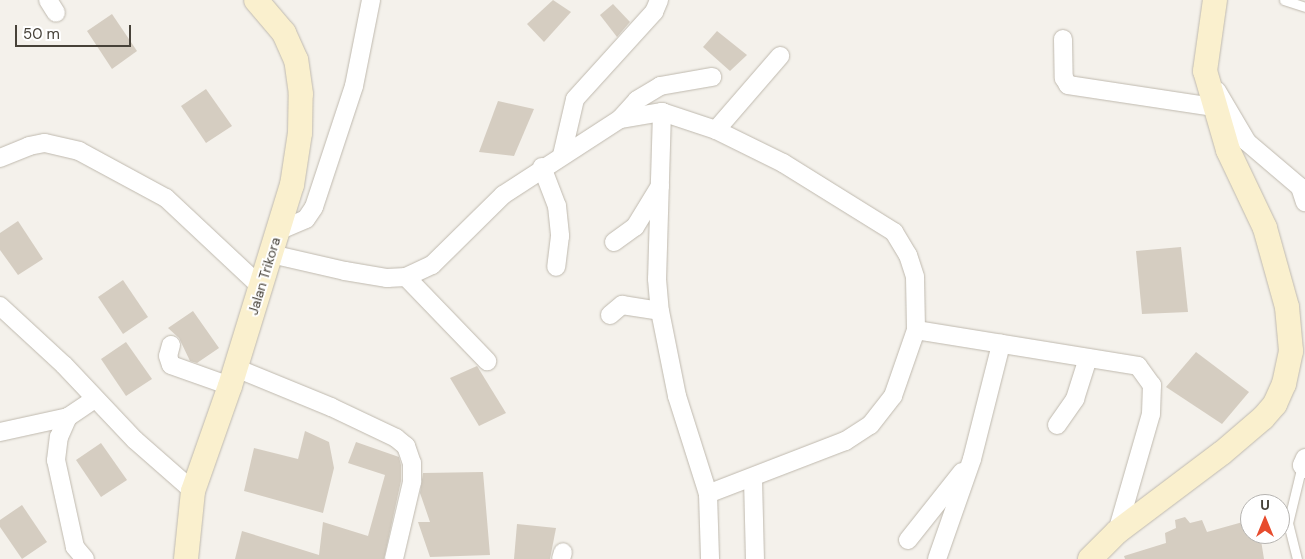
<!DOCTYPE html>
<html>
<head>
<meta charset="utf-8">
<style>
	body { margin:0 }
	#map { position:relative; width:1305px; height:559px; overflow:hidden; background:#f4f1eb; font-family:"DM Sans",sans-serif }
	div>[style] { position:absolute }
	[style*='--x'] { left:calc(var(--x)*1px); top:calc(var(--y)*1px); width:calc(var(--w)*1px); rotate:calc(var(--a)*1deg) }
	.building>* { inset:0; background:#d5cdc1 }
	.roads { filter:drop-shadow(0 0 1px #bfb9ae) drop-shadow(0 0 1px #bfb9ae) }
	.lane>* { height:9px; margin:-4.5px; padding:0 4.5px; transform-origin:4.5px; border-radius:4.5px; background:#fff }
	.street>* { height:18px; margin:-9px; padding:0 9px; transform-origin:9px; border-radius:9px; background:#fff }
	.secondary>* { height:24px; margin:-12px; padding:0 12px; transform-origin:12px; border-radius:12px; background:#faf0ce }
	span { translate:-50% -50%; white-space:nowrap; text-align:center; line-height:1.15; -webkit-text-stroke:4px #fff; paint-order:stroke }
	.street-label { font-size:14px; color:#474239 }
	.north { position:absolute; left:1240px; top:494px; width:50px; height:50px; box-sizing:border-box; background:#fff; border:1px solid #b5b3b0; border-radius:50%; rotate:0deg; font-size:14px; font-weight:700; line-height:20px; text-align:center; color:#474239 }
	.north::after { content:''; display:block; margin:auto; width:18px; height:22px; background:#e74c2e; clip-path:polygon(50% 0,100% 100%,50% 72%,0 100%) }
	.scale { position:absolute; left:15px; top:25px; width:116px; height:22px; box-sizing:border-box; border:2px solid #474239; border-top:0; padding-left:6px; font-size:15px; line-height:18px; white-space:nowrap; color:#474239; -webkit-text-stroke:4px #fff; paint-order:stroke }
</style>
</head>
<body>
<div id="map">
	<div class="building">
		<div style="clip-path:polygon(553px 0,571px 12px,544px 42px,527px 24px)"></div>
		<div style="clip-path:polygon(613px 4px,630px 22px,617px 37px,600px 15px)"></div>
		<div style="clip-path:polygon(112px 14px,137px 51px,112px 69px,87px 31px)"></div>
		<div style="clip-path:polygon(717px 31px,747px 55px,730px 71px,703px 47px)"></div>
		<div style="clip-path:polygon(206px 89px,232px 126px,206px 143px,181px 106px)"></div>
		<div style="clip-path:polygon(498px 101px,534px 109px,514px 156px,479px 152px)"></div>
		<div style="clip-path:polygon(18px 221px,43px 259px,18px 275px,0 250px,0 233px)"></div>
		<div style="clip-path:polygon(1181px 247px,1188px 312px,1142px 314px,1136px 251px)"></div>
		<div style="clip-path:polygon(123px 280px,148px 317px,123px 334px,98px 297px)"></div>
		<div style="clip-path:polygon(193px 311px,219px 348px,197px 363px,190px 361px,179px 338px,168px 328px)"></div>
		<div style="clip-path:polygon(126px 342px,152px 379px,126px 396px,101px 359px)"></div>
		<div style="clip-path:polygon(1196px 352px,1249px 392px,1222px 424px,1166px 387px)"></div>
		<div style="clip-path:polygon(477px 366px,506px 413px,479px 426px,450px 378px)"></div>
		<div style="clip-path:polygon(305px 431px,329px 442px,334px 468px,323px 513px,244px 491px,254px 448px,298px 459px)"></div>
		<div style="clip-path:polygon(356px 442px,399px 457px,401px 465px,401px 481px,384px 559px,235px 559px,242px 531px,319px 555px,323px 522px,368px 536px,385px 475px,348px 463px)"></div>
		<div style="clip-path:polygon(101px 443px,127px 480px,101px 497px,76px 460px)"></div>
		<div style="clip-path:polygon(483px 472px,490px 555px,430px 557px,418px 522px,430px 522px,420px 493px,423px 473px)"></div>
		<div style="clip-path:polygon(22px 505px,47px 542px,22px 559px,0 527px,0 520px)"></div>
		<div style="clip-path:polygon(1185px 517px,1190px 523px,1202px 520px,1207px 532px,1250px 520px,1250px 534px,1260px 534px,1264px 559px,1125px 559px,1124px 556px,1166px 543px,1165px 533px,1176px 528px,1175px 520px)"></div>
		<div style="clip-path:polygon(517px 524px,556px 528px,550px 559px,514px 559px)"></div>
	</div>
	<div class="roads">
		<div class="lane">
			<div style="--x:1284;--y:0;--w:22;--a:18"></div>
			<div style="--x:1297;--y:559;--w:37;--a:-104"></div>
			<div style="--x:1288;--y:523;--w:60;--a:-76.4"></div>
		</div>
		<div class="street">
			<div style="--x:48;--y:0;--w:15;--a:58"></div>
			<div style="--x:1063;--y:39;--w:39;--a:89"></div>
			<div style="--x:1064;--y:78;--w:8;--a:60"></div>
			<div style="--x:1068;--y:85;--w:148;--a:8.6"></div>
			<div style="--x:1217;--y:91;--w:59;--a:59.5"></div>
			<div style="--x:1247;--y:142;--w:70;--a:40.3"></div>
			<div style="--x:1300;--y:187;--w:16;--a:72"></div>
			<div style="--x:662;--y:112;--w:167;--a:91.7"></div>
			<div style="--x:657;--y:279;--w:32;--a:85"></div>
			<div style="--x:660;--y:311;--w:87;--a:78.7"></div>
			<div style="--x:677;--y:396;--w:103;--a:72.4"></div>
			<div style="--x:708;--y:494;--w:65;--a:88.2"></div>
			<div style="--x:620;--y:119;--w:25;--a:-48"></div>
			<div style="--x:637;--y:100;--w:27;--a:-31"></div>
			<div style="--x:660;--y:86;--w:53;--a:-9.8"></div>
			<div style="--x:716;--y:130;--w:98;--a:-49.1"></div>
			<div style="--x:562;--y:155;--w:57;--a:-76.9"></div>
			<div style="--x:575;--y:99;--w:118;--a:-47.8"></div>
			<div style="--x:654;--y:12;--w:13;--a:-67"></div>
			<div style="--x:0;--y:158;--w:31;--a:-22"></div>
			<div style="--x:29;--y:146;--w:16;--a:-11"></div>
			<div style="--x:45;--y:143;--w:35;--a:13"></div>
			<div style="--x:79;--y:151;--w:99;--a:28.4"></div>
			<div style="--x:166;--y:198;--w:130;--a:43.1"></div>
			<div style="--x:542;--y:167;--w:42;--a:69"></div>
			<div style="--x:557;--y:206;--w:30;--a:84"></div>
			<div style="--x:560;--y:236;--w:31;--a:97"></div>
			<div style="--x:278;--y:231;--w:30;--a:-23"></div>
			<div style="--x:306;--y:219;--w:14;--a:-56"></div>
			<div style="--x:314;--y:207;--w:127;--a:-71.7"></div>
			<div style="--x:354;--y:86;--w:88;--a:-78.8"></div>
			<div style="--x:614;--y:242;--w:26;--a:-36"></div>
			<div style="--x:635;--y:227;--w:48;--a:-58.6"></div>
			<div style="--x:271;--y:254;--w:76;--a:12.9"></div>
			<div style="--x:345;--y:271;--w:43;--a:9.5"></div>
			<div style="--x:387;--y:278;--w:19;--a:-3"></div>
			<div style="--x:406;--y:277;--w:29;--a:-25"></div>
			<div style="--x:432;--y:265;--w:100;--a:-44.6"></div>
			<div style="--x:503;--y:195;--w:140;--a:-33"></div>
			<div style="--x:620;--y:119;--w:43;--a:-9.5"></div>
			<div style="--x:662;--y:112;--w:57;--a:18.4"></div>
			<div style="--x:716;--y:130;--w:75;--a:26.2"></div>
			<div style="--x:783;--y:163;--w:131;--a:31.9"></div>
			<div style="--x:894;--y:232;--w:27;--a:59"></div>
			<div style="--x:908;--y:255;--w:23;--a:72"></div>
			<div style="--x:915;--y:277;--w:53;--a:88.9"></div>
			<div style="--x:916;--y:330;--w:70;--a:109.2"></div>
			<div style="--x:893;--y:396;--w:37;--a:128"></div>
			<div style="--x:870;--y:425;--w:30;--a:147"></div>
			<div style="--x:845;--y:441;--w:147;--a:158.9"></div>
			<div style="--x:406;--y:277;--w:117;--a:46"></div>
			<div style="--x:0;--y:306;--w:87;--a:42.7"></div>
			<div style="--x:64;--y:365;--w:103;--a:46.6"></div>
			<div style="--x:135;--y:440;--w:77;--a:41.3"></div>
			<div style="--x:610;--y:315;--w:16;--a:-40"></div>
			<div style="--x:622;--y:305;--w:38;--a:9"></div>
			<div style="--x:916;--y:330;--w:225;--a:9.2"></div>
			<div style="--x:1138;--y:366;--w:24;--a:54"></div>
			<div style="--x:1152;--y:385;--w:29;--a:92"></div>
			<div style="--x:1151;--y:414;--w:123;--a:106.1"></div>
			<div style="--x:171;--y:345;--w:11;--a:105"></div>
			<div style="--x:168;--y:356;--w:9;--a:72"></div>
			<div style="--x:171;--y:365;--w:63;--a:19.6"></div>
			<div style="--x:236;--y:368;--w:103;--a:22.3"></div>
			<div style="--x:331;--y:407;--w:72;--a:25.5"></div>
			<div style="--x:396;--y:438;--w:13;--a:39"></div>
			<div style="--x:406;--y:446;--w:18;--a:71"></div>
			<div style="--x:412;--y:463;--w:19;--a:90"></div>
			<div style="--x:412;--y:482;--w:79;--a:103.2"></div>
			<div style="--x:1057;--y:425;--w:32;--a:-55"></div>
			<div style="--x:1075;--y:399;--w:43;--a:-72.4"></div>
			<div style="--x:0;--y:432;--w:70;--a:-12.4"></div>
			<div style="--x:1305;--y:458;--w:8;--a:113"></div>
			<div style="--x:1302;--y:465;--w:5;--a:53"></div>
			<div style="--x:753;--y:479;--w:80;--a:88.6"></div>
			<div style="--x:908;--y:540;--w:87;--a:-51.5"></div>
			<div style="--x:85;--y:559;--w:16;--a:-130"></div>
			<div style="--x:75;--y:547;--w:89;--a:-102.3"></div>
			<div style="--x:56;--y:460;--w:23;--a:-83"></div>
			<div style="--x:59;--y:437;--w:22;--a:-66"></div>
			<div style="--x:68;--y:417;--w:32;--a:-34"></div>
			<div style="--x:561;--y:559;--w:7;--a:-74"></div>
			<div style="--x:937;--y:559;--w:106;--a:-70.7"></div>
			<div style="--x:972;--y:459;--w:119;--a:-75.8"></div>
		</div>
		<div class="secondary">
			<div style="--x:186;--y:559;--w:68;--a:-84.1"></div>
			<div style="--x:193;--y:491;--w:111;--a:-70.6"></div>
			<div style="--x:230;--y:386;--w:210;--a:-72.9"></div>
			<div style="--x:292;--y:185;--w:53;--a:-81.3"></div>
			<div style="--x:300;--y:133;--w:39;--a:-89"></div>
			<div style="--x:301;--y:94;--w:34;--a:-98"></div>
			<div style="--x:296;--y:60;--w:30;--a:-114"></div>
			<div style="--x:284;--y:33;--w:43;--a:-130.3"></div>
			<div style="--x:1090;--y:559;--w:38;--a:-45"></div>
			<div style="--x:1117;--y:532;--w:131;--a:-37"></div>
			<div style="--x:1222;--y:453;--w:54;--a:-40.5"></div>
			<div style="--x:1263;--y:418;--w:18;--a:-49"></div>
			<div style="--x:1275;--y:404;--w:22;--a:-66"></div>
			<div style="--x:1284;--y:384;--w:34;--a:-78"></div>
			<div style="--x:1291;--y:351;--w:44;--a:-95.2"></div>
			<div style="--x:1287;--y:307;--w:82;--a:-105.6"></div>
			<div style="--x:1265;--y:228;--w:86;--a:-115.4"></div>
			<div style="--x:1228;--y:150;--w:82;--a:-106.2"></div>
			<div style="--x:1205;--y:71;--w:72;--a:-82"></div>
		</div>
	</div>
	<div class="street-label">
		<span style="left:264px;top:276px;rotate:-73deg">Jalan Trikora</span>
	</div>
	<div class="north">U</div>
	<div class="scale">50 m</div>
</div>
</body>
</html>
